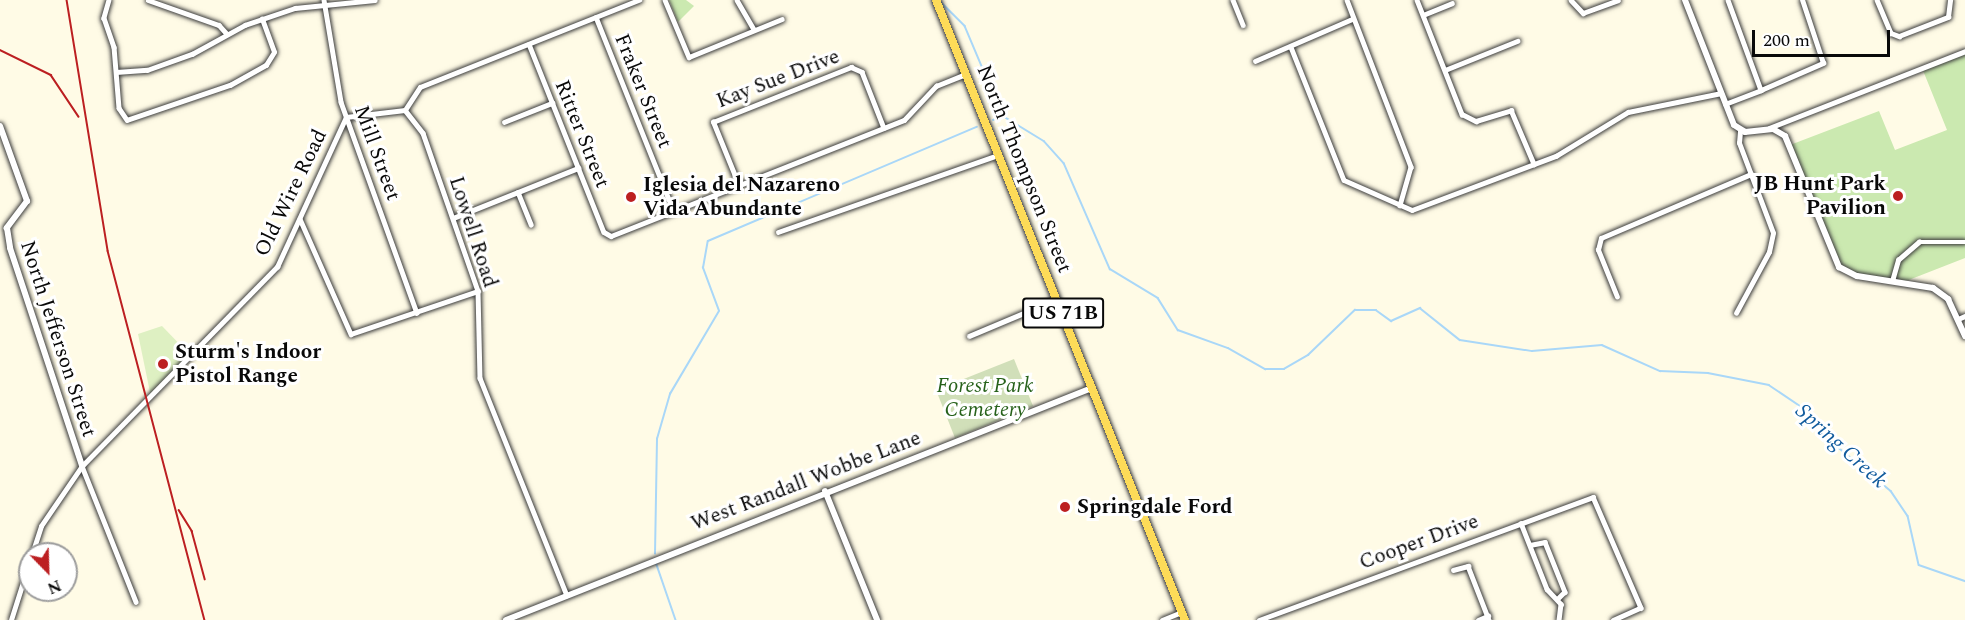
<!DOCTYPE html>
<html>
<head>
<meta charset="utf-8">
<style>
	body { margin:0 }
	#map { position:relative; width:1965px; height:620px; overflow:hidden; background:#fffbe6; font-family:Spectral,serif }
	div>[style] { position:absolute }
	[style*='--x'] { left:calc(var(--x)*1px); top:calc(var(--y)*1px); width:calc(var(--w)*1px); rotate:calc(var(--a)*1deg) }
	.green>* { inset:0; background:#cbe9b0 }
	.cemetery>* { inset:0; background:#d1dfb9 }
	.pitch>* { inset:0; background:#def0c2 }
	.stream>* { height:1.5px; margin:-0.75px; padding:0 0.75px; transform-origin:0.75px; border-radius:0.75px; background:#a9d7f8 }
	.roads { filter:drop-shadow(0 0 2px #3c3c3c) drop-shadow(0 0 2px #3c3c3c) }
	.minor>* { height:4.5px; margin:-2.25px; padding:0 2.25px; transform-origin:2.25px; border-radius:2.25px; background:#fff }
	.tertiary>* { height:6px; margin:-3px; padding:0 3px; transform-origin:3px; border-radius:3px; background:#fff }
	.primary>* { height:8px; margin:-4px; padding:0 4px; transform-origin:4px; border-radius:4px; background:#fddb58 }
	.rail>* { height:1.5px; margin:-0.75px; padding:0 0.75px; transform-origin:0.75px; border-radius:0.75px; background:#bc1f21 }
	.dots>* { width:16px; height:16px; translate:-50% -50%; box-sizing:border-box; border:3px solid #fff; border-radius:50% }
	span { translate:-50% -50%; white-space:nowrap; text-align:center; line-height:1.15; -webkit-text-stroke:6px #fff; paint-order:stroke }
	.shield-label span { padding:2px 4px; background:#fff; border:2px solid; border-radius:4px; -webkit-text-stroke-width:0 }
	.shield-label { font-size:20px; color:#090909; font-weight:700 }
	.street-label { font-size:21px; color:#090909 }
	.poi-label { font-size:21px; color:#090909; font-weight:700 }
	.right { translate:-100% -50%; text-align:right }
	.left { translate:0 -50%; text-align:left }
	.park-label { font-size:21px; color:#26611a; font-style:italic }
	.water-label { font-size:22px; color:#115b9d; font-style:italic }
	.north { position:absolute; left:18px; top:542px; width:60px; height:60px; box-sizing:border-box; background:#fff; border:2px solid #9d9d9d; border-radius:50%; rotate:157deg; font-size:16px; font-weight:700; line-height:24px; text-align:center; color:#090909 }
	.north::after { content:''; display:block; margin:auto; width:21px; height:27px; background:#bc1f21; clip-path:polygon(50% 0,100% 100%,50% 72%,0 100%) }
	.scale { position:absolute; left:1752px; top:30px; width:138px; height:27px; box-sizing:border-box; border:3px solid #090909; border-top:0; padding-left:8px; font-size:18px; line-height:21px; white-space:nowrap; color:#090909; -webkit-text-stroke:4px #fff; paint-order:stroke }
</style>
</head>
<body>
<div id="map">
	<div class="green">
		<div style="clip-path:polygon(669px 0,686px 0,694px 6px,678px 22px)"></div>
		<div style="clip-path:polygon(1965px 53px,1965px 258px,1901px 283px,1857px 276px,1839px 267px,1790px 145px,1879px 111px,1895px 150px,1947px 130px,1922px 68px)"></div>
	</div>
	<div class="cemetery">
		<div style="clip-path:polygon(1014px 359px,1033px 406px,955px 438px,936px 390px)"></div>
	</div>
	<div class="pitch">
		<div style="clip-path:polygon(162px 326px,191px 356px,151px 397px,138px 334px)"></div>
	</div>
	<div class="stream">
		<div style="--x:941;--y:2;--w:34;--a:45"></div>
		<div style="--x:965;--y:26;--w:98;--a:67.1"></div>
		<div style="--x:1003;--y:116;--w:48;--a:31.4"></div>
		<div style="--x:1044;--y:141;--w:30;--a:48"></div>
		<div style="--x:1064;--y:163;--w:116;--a:66.5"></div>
		<div style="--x:1110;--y:269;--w:56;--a:31.1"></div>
		<div style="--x:1158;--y:298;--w:38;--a:58"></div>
		<div style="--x:1178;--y:330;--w:53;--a:19.8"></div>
		<div style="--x:1228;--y:348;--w:43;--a:29.6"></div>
		<div style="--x:1265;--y:369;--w:19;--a:0"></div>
		<div style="--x:1284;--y:369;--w:28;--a:-30"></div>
		<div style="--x:1308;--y:355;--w:65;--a:-43.8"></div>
		<div style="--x:1355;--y:310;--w:21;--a:0"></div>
		<div style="--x:1376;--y:310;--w:19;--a:36"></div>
		<div style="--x:1391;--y:321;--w:32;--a:-24"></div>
		<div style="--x:1420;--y:308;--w:51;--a:38.7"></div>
		<div style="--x:1460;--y:340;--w:73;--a:8.7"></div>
		<div style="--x:1532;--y:351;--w:70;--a:-4.9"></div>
		<div style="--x:1602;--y:345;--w:64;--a:24.1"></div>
		<div style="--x:1660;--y:371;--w:48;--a:2.4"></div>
		<div style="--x:1708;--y:373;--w:62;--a:11.1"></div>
		<div style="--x:1769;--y:385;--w:55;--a:34"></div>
		<div style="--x:1815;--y:416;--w:25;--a:61"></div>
		<div style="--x:1827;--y:438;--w:83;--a:39.6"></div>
		<div style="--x:1891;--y:491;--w:30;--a:56"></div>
		<div style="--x:1908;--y:516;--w:50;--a:77.3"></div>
		<div style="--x:1919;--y:565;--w:49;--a:19.2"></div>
		<div style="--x:993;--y:120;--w:11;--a:-22"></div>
		<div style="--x:655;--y:554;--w:115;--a:-89"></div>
		<div style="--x:657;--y:439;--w:47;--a:-73.9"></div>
		<div style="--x:670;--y:394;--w:96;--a:-59.4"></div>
		<div style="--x:719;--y:311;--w:46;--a:-110.4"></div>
		<div style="--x:703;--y:268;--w:27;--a:-80"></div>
		<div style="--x:708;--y:241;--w:292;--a:-23"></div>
		<div style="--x:656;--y:562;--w:61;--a:71"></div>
	</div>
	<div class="roads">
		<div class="minor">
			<div style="--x:109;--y:0;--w:19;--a:106"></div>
			<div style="--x:104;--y:18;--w:31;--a:71"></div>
			<div style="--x:114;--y:47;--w:61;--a:85.3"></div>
			<div style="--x:119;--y:108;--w:14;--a:56"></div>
			<div style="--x:127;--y:120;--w:109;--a:-18.8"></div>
			<div style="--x:230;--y:85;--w:41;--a:-29.1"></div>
			<div style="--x:266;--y:65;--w:15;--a:-58"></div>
			<div style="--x:274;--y:52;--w:35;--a:-110"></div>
			<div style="--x:148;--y:0;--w:75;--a:19.4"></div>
			<div style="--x:219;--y:25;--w:12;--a:48"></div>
			<div style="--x:324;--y:0;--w:103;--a:80.5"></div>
			<div style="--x:341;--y:102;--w:224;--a:70.2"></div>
			<div style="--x:665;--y:0;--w:62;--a:67.2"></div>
			<div style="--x:689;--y:57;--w:100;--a:-22.2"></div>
			<div style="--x:737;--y:0;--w:34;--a:60"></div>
			<div style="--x:1233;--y:0;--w:27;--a:68"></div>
			<div style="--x:1347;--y:0;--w:179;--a:69"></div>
			<div style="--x:1411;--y:167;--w:40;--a:106"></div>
			<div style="--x:1417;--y:0;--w:123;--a:68.5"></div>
			<div style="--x:1462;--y:114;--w:16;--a:27"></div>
			<div style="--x:1476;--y:121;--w:37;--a:-17"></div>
			<div style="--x:1511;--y:110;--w:59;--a:66.9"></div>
			<div style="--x:1571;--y:0;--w:18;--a:47"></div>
			<div style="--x:1583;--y:13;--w:37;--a:-20"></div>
			<div style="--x:1728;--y:0;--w:96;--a:69.9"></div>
			<div style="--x:1761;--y:90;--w:68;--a:-23.5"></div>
			<div style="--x:1823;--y:63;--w:66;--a:-108.4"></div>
			<div style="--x:1877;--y:0;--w:36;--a:67"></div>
			<div style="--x:1891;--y:33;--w:9;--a:21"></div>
			<div style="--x:1899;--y:36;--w:53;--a:-21.2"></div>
			<div style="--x:1948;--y:17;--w:17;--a:-83"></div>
			<div style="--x:1423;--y:15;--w:31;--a:-22"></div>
			<div style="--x:596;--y:17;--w:208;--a:68.2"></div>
			<div style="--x:529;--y:44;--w:202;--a:68.3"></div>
			<div style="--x:604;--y:232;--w:8;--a:30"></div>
			<div style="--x:611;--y:236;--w:315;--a:-21.6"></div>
			<div style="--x:904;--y:120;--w:47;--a:-46.7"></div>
			<div style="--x:936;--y:86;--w:32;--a:-22"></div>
			<div style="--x:1291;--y:47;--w:143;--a:68.3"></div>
			<div style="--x:1344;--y:180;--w:74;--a:23.8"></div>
			<div style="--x:1412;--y:210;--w:154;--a:-20.6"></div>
			<div style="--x:1556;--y:156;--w:84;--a:-31.4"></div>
			<div style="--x:1628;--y:112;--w:95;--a:-11.5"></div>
			<div style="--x:1255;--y:61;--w:106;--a:-23.4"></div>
			<div style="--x:1445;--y:70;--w:78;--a:-21.9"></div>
			<div style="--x:116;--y:72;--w:31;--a:-4"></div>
			<div style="--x:147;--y:70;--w:48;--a:-19.6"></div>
			<div style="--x:192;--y:54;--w:60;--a:-28.7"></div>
			<div style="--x:245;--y:25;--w:53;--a:-18.8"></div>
			<div style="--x:295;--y:8;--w:80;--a:-5.7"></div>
			<div style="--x:1725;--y:104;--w:39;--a:-21"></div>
			<div style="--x:405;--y:110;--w:27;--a:-57"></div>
			<div style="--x:420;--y:87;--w:236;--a:-21.7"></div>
			<div style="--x:346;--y:117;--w:59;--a:-6.8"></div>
			<div style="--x:405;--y:110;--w:29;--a:52"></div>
			<div style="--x:423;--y:133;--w:167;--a:70.8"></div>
			<div style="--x:478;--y:291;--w:87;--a:88.7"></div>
			<div style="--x:480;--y:378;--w:234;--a:68.2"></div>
			<div style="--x:504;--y:122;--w:52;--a:-21.6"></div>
			<div style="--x:1769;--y:128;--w:211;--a:-21.4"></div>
			<div style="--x:739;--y:186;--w:69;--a:-112.1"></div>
			<div style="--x:713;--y:122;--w:149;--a:-21.7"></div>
			<div style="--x:851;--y:67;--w:12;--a:24"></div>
			<div style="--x:862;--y:72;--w:60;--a:68.6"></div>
			<div style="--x:518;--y:192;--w:35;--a:68"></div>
			<div style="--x:453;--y:218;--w:135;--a:-21.8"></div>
			<div style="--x:300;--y:219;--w:126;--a:66.1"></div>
			<div style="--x:351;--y:334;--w:134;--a:-18.7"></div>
			<div style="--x:778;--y:232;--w:233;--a:-19.3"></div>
			<div style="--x:1892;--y:281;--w:22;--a:-74"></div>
			<div style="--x:1898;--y:260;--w:28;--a:-41"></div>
			<div style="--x:1919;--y:242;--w:46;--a:0"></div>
			<div style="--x:1617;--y:297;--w:51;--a:-112"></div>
			<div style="--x:1598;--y:250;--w:12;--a:-76"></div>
			<div style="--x:1601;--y:238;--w:163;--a:-23.1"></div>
			<div style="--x:1736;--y:313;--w:69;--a:-61.6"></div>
			<div style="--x:1769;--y:252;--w:19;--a:-78"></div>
			<div style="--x:1773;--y:233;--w:96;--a:-110.7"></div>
			<div style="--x:1739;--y:143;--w:12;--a:-85"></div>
			<div style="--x:1958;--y:319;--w:8;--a:-23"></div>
			<div style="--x:969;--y:336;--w:95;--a:-22.8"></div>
			<div style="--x:82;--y:466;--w:146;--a:68.3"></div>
			<div style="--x:1521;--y:523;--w:71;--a:68.5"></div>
			<div style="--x:1547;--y:589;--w:21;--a:47"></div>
			<div style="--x:1561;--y:604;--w:16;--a:97"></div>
			<div style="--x:1530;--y:545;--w:15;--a:-11"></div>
			<div style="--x:1545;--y:542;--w:54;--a:68.2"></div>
			<div style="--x:1565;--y:592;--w:8;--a:135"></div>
			<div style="--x:32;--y:554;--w:29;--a:-72"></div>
			<div style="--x:41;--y:526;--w:73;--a:-55.7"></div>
			<div style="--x:82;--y:466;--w:279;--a:-45.6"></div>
			<div style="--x:277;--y:267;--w:165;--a:-65.3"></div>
			<div style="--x:1453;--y:570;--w:16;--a:-15"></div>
			<div style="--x:1468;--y:566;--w:58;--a:68.7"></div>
			<div style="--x:11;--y:620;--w:63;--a:-72.4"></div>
			<div style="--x:1162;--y:620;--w:22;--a:-22"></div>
			<div style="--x:1259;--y:620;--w:356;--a:-20.2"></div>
			<div style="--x:1593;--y:497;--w:121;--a:66.6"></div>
			<div style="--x:1641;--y:608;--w:30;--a:156"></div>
			<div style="--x:1478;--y:620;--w:11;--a:-22"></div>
		</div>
		<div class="tertiary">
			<div style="--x:1685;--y:0;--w:134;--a:68.6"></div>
			<div style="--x:1734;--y:125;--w:13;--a:32"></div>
			<div style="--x:1745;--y:132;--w:28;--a:-6"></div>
			<div style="--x:1773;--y:129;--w:14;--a:30"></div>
			<div style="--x:1785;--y:136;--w:142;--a:67.6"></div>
			<div style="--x:1839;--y:267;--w:20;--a:27"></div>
			<div style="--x:1857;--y:276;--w:77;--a:9"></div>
			<div style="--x:1933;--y:288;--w:19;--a:36"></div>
			<div style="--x:1948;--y:299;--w:41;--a:65.3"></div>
			<div style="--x:0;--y:126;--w:80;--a:70.2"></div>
			<div style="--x:27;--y:201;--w:34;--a:127"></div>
			<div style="--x:7;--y:228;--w:20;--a:81"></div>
			<div style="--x:10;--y:248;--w:230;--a:71.7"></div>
			<div style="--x:825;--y:491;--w:139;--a:68"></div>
			<div style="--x:506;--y:620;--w:630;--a:-21.6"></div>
		</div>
		<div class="primary">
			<div style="--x:936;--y:0;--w:668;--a:68.12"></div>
		</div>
	</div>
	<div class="rail">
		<div style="--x:67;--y:0;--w:254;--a:80.7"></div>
		<div style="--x:108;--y:251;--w:382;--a:75.3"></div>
		<div style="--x:0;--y:50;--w:57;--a:26.1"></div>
		<div style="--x:51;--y:75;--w:50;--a:56.3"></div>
		<div style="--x:179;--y:510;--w:25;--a:58"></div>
		<div style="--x:192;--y:531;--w:50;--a:74.8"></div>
	</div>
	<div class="dots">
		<div style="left:1898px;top:196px;background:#bc1f21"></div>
		<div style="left:631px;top:197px;background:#bc1f21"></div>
		<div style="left:163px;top:364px;background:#bc1f21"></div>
		<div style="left:1065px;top:507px;background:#bc1f21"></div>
	</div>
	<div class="shield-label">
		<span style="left:1063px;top:313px">US 71B</span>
	</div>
	<div class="street-label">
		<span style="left:778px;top:79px;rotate:-21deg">Kay Sue Drive</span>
		<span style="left:643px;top:91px;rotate:68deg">Fraker Street</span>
		<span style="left:582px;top:134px;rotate:68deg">Ritter Street</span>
		<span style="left:377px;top:153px;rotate:70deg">Mill Street</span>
		<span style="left:1024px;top:169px;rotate:68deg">North Thompson Street</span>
		<span style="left:291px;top:193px;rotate:-64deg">Old Wire Road</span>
		<span style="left:473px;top:232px;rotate:72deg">Lowell Road</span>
		<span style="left:58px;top:339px;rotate:72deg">North Jefferson Street</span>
		<span style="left:806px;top:481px;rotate:-21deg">West Randall Wobbe Lane</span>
		<span style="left:1419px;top:542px;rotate:-20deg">Cooper Drive</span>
	</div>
	<div class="poi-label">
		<span class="right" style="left:1886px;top:196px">JB Hunt Park<br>Pavilion</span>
		<span class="left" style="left:643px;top:197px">Iglesia del Nazareno<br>Vida Abundante</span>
		<span class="left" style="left:175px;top:364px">Sturm's Indoor<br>Pistol Range</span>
		<span class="left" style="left:1077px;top:507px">Springdale Ford</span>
	</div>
	<div class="park-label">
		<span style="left:985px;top:398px">Forest Park<br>Cemetery</span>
	</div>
	<div class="water-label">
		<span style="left:1841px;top:446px;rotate:42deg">Spring Creek</span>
	</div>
	<div class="north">N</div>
	<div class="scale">200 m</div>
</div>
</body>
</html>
